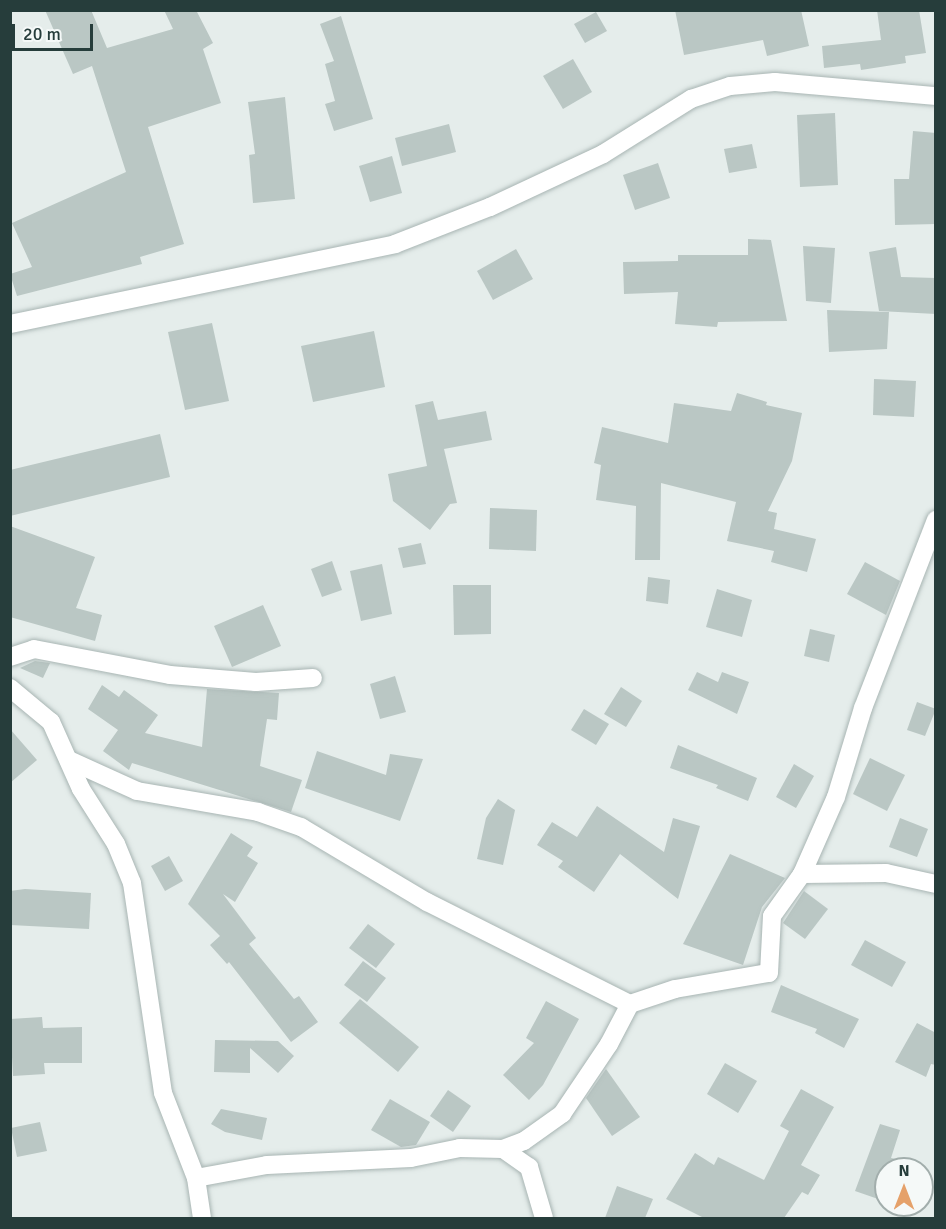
<!DOCTYPE html>
<html>
<head>
<meta charset="utf-8">
<style>
	body { margin:0 }
	#map { position:relative; width:946px; height:1229px; overflow:hidden; background:#e5edeb; font-family:Signika,sans-serif }
	div>[style] { position:absolute }
	[style*='--x'] { left:calc(var(--x)*1px); top:calc(var(--y)*1px); width:calc(var(--w)*1px); rotate:calc(var(--a)*1deg) }
	.building>* { inset:0; background:#bac7c4 }
	.roads { filter:drop-shadow(0 0 2px #a8b5b3) drop-shadow(0 0 2px #a8b5b3) }
	.street>* { height:18px; margin:-9px; padding:0 9px; transform-origin:9px; border-radius:9px; background:#fff }
	span { translate:-50% -50%; white-space:nowrap; text-align:center; line-height:1.15; -webkit-text-stroke:4.5px #f5f9f8; paint-order:stroke }
	.frame { position:absolute; inset:0; border:12px solid #263d3b; pointer-events:none }
	.north { position:absolute; left:874px; top:1157px; width:60px; height:60px; box-sizing:border-box; background:#f5f9f8; border:2px solid #a2aeac; border-radius:50%; rotate:0deg; font-size:16px; font-weight:700; line-height:24px; text-align:center; color:#263d3b }
	.north::after { content:''; display:block; margin:auto; width:21px; height:27px; background:#e5a16a; clip-path:polygon(50% 0,100% 100%,50% 72%,0 100%) }
	.scale { position:absolute; left:12px; top:24px; width:81px; height:27px; box-sizing:border-box; border:3px solid #263d3b; border-top:0; padding-left:8px; font-size:18px; line-height:21px; white-space:nowrap; color:#263d3b; -webkit-text-stroke:4px #f5f9f8; paint-order:stroke }
</style>
</head>
<body>
<div id="map">
	<div class="building">
		<div style="clip-path:polygon(45px 10px,91px 10px,107px 48px,173px 29px,164px 10px,196px 10px,213px 43px,203px 49px,221px 103px,148px 127px,184px 244px,140px 257px,142px 264px,17px 296px,10px 274px,32px 267px,12px 223px,126px 172px,92px 66px,73px 74px)"></div>
		<div style="clip-path:polygon(675px 10px,801px 10px,809px 46px,767px 56px,763px 40px,684px 55px)"></div>
		<div style="clip-path:polygon(877px 10px,919px 10px,926px 53px,905px 56px,906px 63px,861px 70px,860px 64px,824px 68px,822px 46px,881px 40px)"></div>
		<div style="clip-path:polygon(596px 12px,607px 31px,585px 43px,574px 24px)"></div>
		<div style="clip-path:polygon(341px 16px,373px 119px,334px 131px,325px 104px,335px 101px,325px 64px,334px 61px,320px 24px)"></div>
		<div style="clip-path:polygon(573px 59px,592px 92px,563px 109px,543px 76px)"></div>
		<div style="clip-path:polygon(285px 97px,295px 199px,253px 203px,249px 155px,255px 154px,248px 102px)"></div>
		<div style="clip-path:polygon(835px 113px,838px 185px,800px 187px,797px 115px)"></div>
		<div style="clip-path:polygon(449px 124px,456px 152px,402px 166px,395px 138px)"></div>
		<div style="clip-path:polygon(913px 131px,936px 133px,936px 224px,895px 225px,894px 179px,909px 179px)"></div>
		<div style="clip-path:polygon(752px 144px,757px 168px,729px 173px,724px 149px)"></div>
		<div style="clip-path:polygon(392px 156px,402px 193px,370px 202px,359px 166px)"></div>
		<div style="clip-path:polygon(658px 163px,670px 198px,635px 210px,623px 175px)"></div>
		<div style="clip-path:polygon(748px 239px,771px 240px,787px 321px,718px 322px,717px 327px,675px 324px,678px 292px,624px 294px,623px 262px,678px 261px,678px 255px,748px 255px)"></div>
		<div style="clip-path:polygon(803px 246px,835px 248px,831px 303px,806px 301px)"></div>
		<div style="clip-path:polygon(896px 247px,901px 277px,936px 278px,936px 314px,879px 311px,869px 252px)"></div>
		<div style="clip-path:polygon(516px 249px,533px 279px,493px 300px,477px 271px)"></div>
		<div style="clip-path:polygon(827px 310px,889px 312px,887px 349px,829px 352px)"></div>
		<div style="clip-path:polygon(212px 323px,229px 401px,185px 410px,168px 332px)"></div>
		<div style="clip-path:polygon(374px 331px,385px 387px,313px 402px,301px 346px)"></div>
		<div style="clip-path:polygon(874px 379px,916px 381px,914px 417px,873px 415px)"></div>
		<div style="clip-path:polygon(737px 393px,767px 402px,766px 405px,802px 413px,792px 461px,768px 511px,777px 513px,774px 529px,816px 539px,807px 572px,771px 562px,774px 551px,727px 541px,736px 502px,661px 483px,660px 560px,635px 560px,636px 506px,596px 500px,601px 465px,594px 463px,602px 427px,668px 443px,674px 403px,731px 411px)"></div>
		<div style="clip-path:polygon(433px 401px,438px 420px,486px 411px,492px 440px,444px 449px,457px 503px,450px 504px,430px 530px,393px 501px,388px 474px,427px 466px,415px 405px)"></div>
		<div style="clip-path:polygon(160px 434px,170px 477px,10px 516px,10px 470px)"></div>
		<div style="clip-path:polygon(490px 508px,537px 510px,536px 551px,489px 549px)"></div>
		<div style="clip-path:polygon(10px 526px,95px 557px,76px 608px,102px 615px,95px 641px,10px 617px)"></div>
		<div style="clip-path:polygon(421px 543px,426px 564px,403px 568px,398px 548px)"></div>
		<div style="clip-path:polygon(332px 561px,342px 590px,322px 597px,311px 569px)"></div>
		<div style="clip-path:polygon(865px 562px,900px 581px,886px 615px,847px 594px)"></div>
		<div style="clip-path:polygon(382px 564px,392px 614px,361px 621px,350px 571px)"></div>
		<div style="clip-path:polygon(648px 577px,670px 580px,668px 604px,646px 601px)"></div>
		<div style="clip-path:polygon(453px 585px,491px 585px,491px 634px,454px 635px)"></div>
		<div style="clip-path:polygon(717px 589px,752px 600px,742px 637px,706px 627px)"></div>
		<div style="clip-path:polygon(263px 605px,281px 646px,232px 667px,214px 626px)"></div>
		<div style="clip-path:polygon(810px 629px,835px 635px,829px 662px,804px 656px)"></div>
		<div style="clip-path:polygon(35px 661px,50px 663px,43px 678px,20px 668px)"></div>
		<div style="clip-path:polygon(697px 672px,718px 682px,722px 672px,749px 682px,737px 714px,688px 690px)"></div>
		<div style="clip-path:polygon(395px 676px,406px 712px,380px 719px,370px 684px)"></div>
		<div style="clip-path:polygon(102px 685px,119px 697px,124px 690px,158px 715px,145px 733px,202px 747px,207px 689px,279px 693px,277px 720px,267px 719px,260px 766px,302px 780px,291px 812px,132px 763px,129px 770px,103px 751px,118px 730px,88px 709px)"></div>
		<div style="clip-path:polygon(621px 687px,642px 701px,626px 727px,604px 714px)"></div>
		<div style="clip-path:polygon(917px 702px,936px 709px,925px 736px,907px 730px)"></div>
		<div style="clip-path:polygon(584px 709px,609px 724px,596px 745px,571px 730px)"></div>
		<div style="clip-path:polygon(10px 729px,37px 760px,10px 783px)"></div>
		<div style="clip-path:polygon(678px 745px,757px 778px,748px 801px,716px 788px,718px 785px,670px 768px)"></div>
		<div style="clip-path:polygon(317px 751px,386px 775px,390px 754px,423px 759px,400px 821px,305px 788px)"></div>
		<div style="clip-path:polygon(870px 758px,905px 775px,887px 811px,853px 794px)"></div>
		<div style="clip-path:polygon(794px 764px,814px 776px,796px 808px,776px 797px)"></div>
		<div style="clip-path:polygon(498px 799px,515px 810px,503px 865px,477px 859px,486px 818px)"></div>
		<div style="clip-path:polygon(597px 806px,664px 852px,673px 818px,700px 826px,678px 899px,620px 854px,594px 892px,558px 867px,563px 861px,537px 845px,552px 822px,577px 837px)"></div>
		<div style="clip-path:polygon(900px 818px,928px 829px,917px 857px,889px 847px)"></div>
		<div style="clip-path:polygon(231px 833px,253px 847px,247px 856px,258px 863px,235px 902px,223px 894px,256px 938px,249px 944px,294px 999px,299px 996px,318px 1022px,291px 1042px,229px 962px,227px 964px,210px 945px,220px 936px,188px 904px)"></div>
		<div style="clip-path:polygon(730px 854px,785px 878px,762px 907px,743px 965px,683px 944px)"></div>
		<div style="clip-path:polygon(169px 856px,183px 881px,165px 891px,151px 866px)"></div>
		<div style="clip-path:polygon(25px 889px,91px 893px,89px 929px,10px 925px,10px 891px)"></div>
		<div style="clip-path:polygon(804px 891px,828px 909px,805px 939px,783px 923px)"></div>
		<div style="clip-path:polygon(368px 924px,395px 944px,376px 968px,349px 948px)"></div>
		<div style="clip-path:polygon(865px 940px,906px 962px,892px 987px,851px 965px)"></div>
		<div style="clip-path:polygon(363px 961px,386px 978px,367px 1002px,344px 985px)"></div>
		<div style="clip-path:polygon(781px 985px,859px 1019px,844px 1048px,815px 1033px,817px 1029px,771px 1012px)"></div>
		<div style="clip-path:polygon(360px 999px,419px 1047px,398px 1072px,339px 1023px)"></div>
		<div style="clip-path:polygon(546px 1001px,579px 1019px,543px 1085px,529px 1100px,503px 1075px,534px 1043px,526px 1038px)"></div>
		<div style="clip-path:polygon(42px 1017px,43px 1028px,82px 1027px,82px 1063px,44px 1063px,45px 1074px,13px 1076px,10px 1019px)"></div>
		<div style="clip-path:polygon(917px 1023px,936px 1033px,936px 1065px,931px 1064px,926px 1077px,895px 1062px)"></div>
		<div style="clip-path:polygon(215px 1040px,278px 1041px,294px 1056px,278px 1073px,250px 1048px,250px 1073px,214px 1072px)"></div>
		<div style="clip-path:polygon(725px 1063px,757px 1081px,738px 1113px,707px 1094px)"></div>
		<div style="clip-path:polygon(606px 1069px,640px 1117px,612px 1136px,586px 1098px)"></div>
		<div style="clip-path:polygon(801px 1089px,834px 1107px,801px 1165px,820px 1175px,808px 1195px,802px 1192px,784px 1218px,704px 1218px,666px 1199px,695px 1153px,714px 1165px,718px 1157px,764px 1180px,789px 1131px,780px 1126px)"></div>
		<div style="clip-path:polygon(448px 1090px,471px 1106px,453px 1132px,430px 1116px)"></div>
		<div style="clip-path:polygon(390px 1099px,430px 1122px,416px 1145px,401px 1147px,371px 1130px)"></div>
		<div style="clip-path:polygon(221px 1109px,267px 1118px,262px 1140px,225px 1132px,211px 1124px)"></div>
		<div style="clip-path:polygon(40px 1122px,47px 1151px,17px 1157px,11px 1128px)"></div>
		<div style="clip-path:polygon(880px 1124px,900px 1130px,891px 1158px,896px 1159px,892px 1169px,886px 1169px,881px 1200px,855px 1191px)"></div>
		<div style="clip-path:polygon(617px 1186px,653px 1199px,645px 1218px,605px 1218px)"></div>
	</div>
	<div class="roads">
		<div class="street">
			<div style="--x:10;--y:324;--w:393;--a:-11.7"></div>
			<div style="--x:395;--y:244;--w:102;--a:-21.3"></div>
			<div style="--x:490;--y:207;--w:125;--a:-25.1"></div>
			<div style="--x:603;--y:154;--w:104;--a:-32"></div>
			<div style="--x:691;--y:99;--w:41;--a:-18.4"></div>
			<div style="--x:730;--y:86;--w:45;--a:-5.1"></div>
			<div style="--x:775;--y:82;--w:162;--a:5"></div>
			<div style="--x:10;--y:657;--w:25;--a:-18"></div>
			<div style="--x:34;--y:649;--w:138;--a:10.8"></div>
			<div style="--x:170;--y:675;--w:86;--a:4.7"></div>
			<div style="--x:256;--y:682;--w:57;--a:-4"></div>
			<div style="--x:10;--y:688;--w:53;--a:39.7"></div>
			<div style="--x:51;--y:722;--w:73;--a:65.9"></div>
			<div style="--x:81;--y:789;--w:65;--a:57.5"></div>
			<div style="--x:116;--y:844;--w:42;--a:67.7"></div>
			<div style="--x:132;--y:883;--w:212;--a:81.6"></div>
			<div style="--x:163;--y:1093;--w:91;--a:68.8"></div>
			<div style="--x:196;--y:1178;--w:40;--a:81.5"></div>
			<div style="--x:71;--y:761;--w:72;--a:24.4"></div>
			<div style="--x:137;--y:791;--w:123;--a:9.8"></div>
			<div style="--x:258;--y:812;--w:46;--a:19.2"></div>
			<div style="--x:301;--y:827;--w:147;--a:30.8"></div>
			<div style="--x:427;--y:902;--w:227;--a:26.7"></div>
			<div style="--x:630;--y:1004;--w:47;--a:-18.4"></div>
			<div style="--x:675;--y:989;--w:95;--a:-9.7"></div>
			<div style="--x:769;--y:973;--w:57;--a:-87"></div>
			<div style="--x:772;--y:916;--w:52;--a:-54.5"></div>
			<div style="--x:802;--y:874;--w:84;--a:-0.7"></div>
			<div style="--x:886;--y:873;--w:51;--a:12.4"></div>
			<div style="--x:802;--y:874;--w:84;--a:-66.2"></div>
			<div style="--x:836;--y:797;--w:93;--a:-73.1"></div>
			<div style="--x:863;--y:708;--w:202;--a:-68.8"></div>
			<div style="--x:503;--y:1149;--w:22;--a:-21"></div>
			<div style="--x:524;--y:1141;--w:47;--a:-35.4"></div>
			<div style="--x:562;--y:1114;--w:84;--a:-56.1"></div>
			<div style="--x:609;--y:1044;--w:45;--a:-62.3"></div>
			<div style="--x:196;--y:1178;--w:72;--a:-10.4"></div>
			<div style="--x:267;--y:1165;--w:144;--a:-2.8"></div>
			<div style="--x:411;--y:1158;--w:50;--a:-11.5"></div>
			<div style="--x:460;--y:1148;--w:43;--a:1.3"></div>
			<div style="--x:503;--y:1149;--w:32;--a:35"></div>
			<div style="--x:529;--y:1167;--w:53;--a:73.6"></div>
		</div>
	</div>
	<div class="frame"></div>
	<div class="north">N</div>
	<div class="scale">20 m</div>
</div>
</body>
</html>
